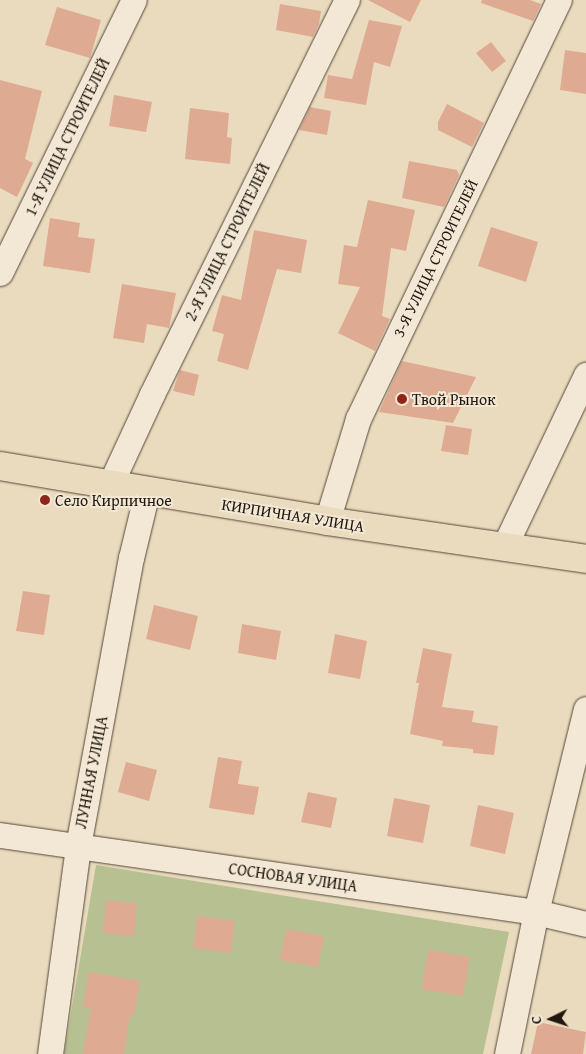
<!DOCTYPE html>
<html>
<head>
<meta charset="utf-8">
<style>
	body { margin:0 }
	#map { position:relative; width:586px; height:1054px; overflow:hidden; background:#ebdbbe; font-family:"Gentium Book Plus",serif }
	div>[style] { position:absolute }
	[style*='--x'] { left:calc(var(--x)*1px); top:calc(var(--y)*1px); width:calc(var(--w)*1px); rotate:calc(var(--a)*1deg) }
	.green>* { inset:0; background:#b7c091 }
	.building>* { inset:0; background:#dfaa92 }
	.roads { filter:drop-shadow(0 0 1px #54483a) drop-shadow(0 0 1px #54483a) }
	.minor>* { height:25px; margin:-12.5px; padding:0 12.5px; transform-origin:12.5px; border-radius:12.5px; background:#f2e8d5 }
	.major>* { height:28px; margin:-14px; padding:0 14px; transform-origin:14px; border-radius:14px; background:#ebdbbe }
	.dots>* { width:14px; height:14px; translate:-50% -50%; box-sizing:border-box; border:2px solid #f2e8d5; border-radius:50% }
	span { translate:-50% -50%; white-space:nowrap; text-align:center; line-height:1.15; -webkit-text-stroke:4px #f2e8d5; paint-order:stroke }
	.street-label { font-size:16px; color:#21170e }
	.poi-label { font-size:16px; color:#21170e }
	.left { translate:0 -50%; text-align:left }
	.north { position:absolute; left:526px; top:994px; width:50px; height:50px; -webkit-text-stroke:4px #f2e8d5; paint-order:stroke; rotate:266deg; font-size:14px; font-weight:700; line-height:20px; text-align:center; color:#21170e }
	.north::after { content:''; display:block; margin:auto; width:18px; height:22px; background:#21170e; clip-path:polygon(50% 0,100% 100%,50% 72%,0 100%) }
</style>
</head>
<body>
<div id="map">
	<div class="green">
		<div style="clip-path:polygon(96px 865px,509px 932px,483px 1054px,64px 1054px)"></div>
	</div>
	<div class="building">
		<div style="clip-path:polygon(368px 0,421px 0,410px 22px)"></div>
		<div style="clip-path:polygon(482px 0,530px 0,541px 4px,533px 21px,481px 3px)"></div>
		<div style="clip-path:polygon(280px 4px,321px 11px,319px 24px,313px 37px,276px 30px)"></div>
		<div style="clip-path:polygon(57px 7px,101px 20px,90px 58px,45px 45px)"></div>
		<div style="clip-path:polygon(369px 20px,402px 26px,390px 67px,374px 62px,366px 105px,324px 98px,328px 75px,352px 79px)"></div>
		<div style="clip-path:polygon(491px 42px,506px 61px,492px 72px,476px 53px)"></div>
		<div style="clip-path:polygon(565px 50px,586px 53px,586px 94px,560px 90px)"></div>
		<div style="clip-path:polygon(0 80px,42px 91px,25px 159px,33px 163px,17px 197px,0 188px)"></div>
		<div style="clip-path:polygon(114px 95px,152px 102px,146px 132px,109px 126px)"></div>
		<div style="clip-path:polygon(447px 104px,484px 123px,472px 147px,438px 130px,438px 122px)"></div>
		<div style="clip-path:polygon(310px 107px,331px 111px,327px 135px,299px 130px)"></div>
		<div style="clip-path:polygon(190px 108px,229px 113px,227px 137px,232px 138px,230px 164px,185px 159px)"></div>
		<div style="clip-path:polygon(409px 161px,457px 170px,459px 175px,444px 207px,402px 198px)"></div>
		<div style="clip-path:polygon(368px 200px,415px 210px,406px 251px,391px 248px,382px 316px,390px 319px,375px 351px,338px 333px,360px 287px,338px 284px,344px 245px,357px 247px)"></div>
		<div style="clip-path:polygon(50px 218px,80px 223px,78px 237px,95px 239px,90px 273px,43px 266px)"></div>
		<div style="clip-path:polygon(491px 227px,538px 242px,526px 282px,478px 266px)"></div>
		<div style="clip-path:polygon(254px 230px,307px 240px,301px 273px,277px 269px,248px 370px,217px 361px,224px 334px,212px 331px,222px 295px,241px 300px)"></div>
		<div style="clip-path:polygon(122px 284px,176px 293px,169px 328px,147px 324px,144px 343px,113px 338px)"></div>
		<div style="clip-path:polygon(402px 361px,476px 377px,453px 423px,379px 412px)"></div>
		<div style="clip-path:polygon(180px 370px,199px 375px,194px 396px,173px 391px)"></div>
		<div style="clip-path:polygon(446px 425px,472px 429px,468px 455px,441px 451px)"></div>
		<div style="clip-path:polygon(23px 591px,50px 595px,44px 635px,16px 631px)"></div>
		<div style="clip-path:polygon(154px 605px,198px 616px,190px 650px,146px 639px)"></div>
		<div style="clip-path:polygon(242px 624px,281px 631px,276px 660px,238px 653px)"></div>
		<div style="clip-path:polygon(335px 634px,367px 641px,360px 679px,328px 673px)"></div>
		<div style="clip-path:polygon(423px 648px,452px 654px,442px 707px,474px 711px,472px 722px,498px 726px,494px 755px,473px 753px,473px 749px,442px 746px,443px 741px,410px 734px,419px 683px,416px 683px)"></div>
		<div style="clip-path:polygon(218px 757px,242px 761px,238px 784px,259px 787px,254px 815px,209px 808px)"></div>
		<div style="clip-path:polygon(126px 762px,157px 770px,149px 801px,118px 792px)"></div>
		<div style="clip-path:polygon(308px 792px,337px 798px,331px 828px,301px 822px)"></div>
		<div style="clip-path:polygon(394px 798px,430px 805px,423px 843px,387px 836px)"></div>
		<div style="clip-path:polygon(478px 805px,514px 813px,505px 854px,470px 846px)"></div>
		<div style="clip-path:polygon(106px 900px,137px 903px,134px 936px,103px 933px)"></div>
		<div style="clip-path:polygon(197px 916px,235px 921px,231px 953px,193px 948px)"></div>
		<div style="clip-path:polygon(286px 929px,324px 936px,318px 967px,280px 960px)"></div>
		<div style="clip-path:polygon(428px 950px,470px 957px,463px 996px,422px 989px)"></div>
		<div style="clip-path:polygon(89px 972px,140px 981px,134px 1016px,130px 1015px,124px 1054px,83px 1054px,91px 1008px,83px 1007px)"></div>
		<div style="clip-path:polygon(538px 1022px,586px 1032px,583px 1054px,531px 1054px)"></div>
	</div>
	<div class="roads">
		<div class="minor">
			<div style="--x:0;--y:273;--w:304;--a:-63.9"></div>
			<div style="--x:110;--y:485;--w:100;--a:-65.2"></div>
			<div style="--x:152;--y:394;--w:440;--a:-63.7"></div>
			<div style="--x:327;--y:521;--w:107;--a:-73.1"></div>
			<div style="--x:358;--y:419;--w:465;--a:-64.4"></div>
			<div style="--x:504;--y:547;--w:191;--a:-64.5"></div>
			<div style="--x:0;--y:835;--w:542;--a:8.17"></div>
			<div style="--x:536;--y:912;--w:51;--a:13.5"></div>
			<div style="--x:50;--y:1054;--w:210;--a:-82.3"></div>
			<div style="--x:78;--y:846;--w:293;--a:-79.6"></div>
			<div style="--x:131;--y:558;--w:68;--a:-76.4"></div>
			<div style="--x:507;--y:1054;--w:145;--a:-78.5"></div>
			<div style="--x:536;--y:912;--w:209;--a:-76.2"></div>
		</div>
		<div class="major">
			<div style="--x:0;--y:466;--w:332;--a:9.5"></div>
			<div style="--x:327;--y:521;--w:262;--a:8.3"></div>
		</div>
	</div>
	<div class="dots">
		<div style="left:402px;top:399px;background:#8f2418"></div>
		<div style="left:45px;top:500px;background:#8f2418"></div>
	</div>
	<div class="street-label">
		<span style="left:67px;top:137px;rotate:-64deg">1-Я УЛИЦА СТРОИТЕЛЕЙ</span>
		<span style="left:227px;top:242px;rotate:-64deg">2-Я УЛИЦА СТРОИТЕЛЕЙ</span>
		<span style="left:435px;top:258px;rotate:-64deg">3-Я УЛИЦА СТРОИТЕЛЕЙ</span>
		<span style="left:293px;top:515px;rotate:9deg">КИРПИЧНАЯ УЛИЦА</span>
		<span style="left:91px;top:772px;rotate:-79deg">ЛУННАЯ УЛИЦА</span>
		<span style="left:293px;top:877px;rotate:8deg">СОСНОВАЯ УЛИЦА</span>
	</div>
	<div class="poi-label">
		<span class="left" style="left:412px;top:399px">Твой Рынок</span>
		<span class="left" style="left:55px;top:500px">Село Кирпичное</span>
	</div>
	<div class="north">С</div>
</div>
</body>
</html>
